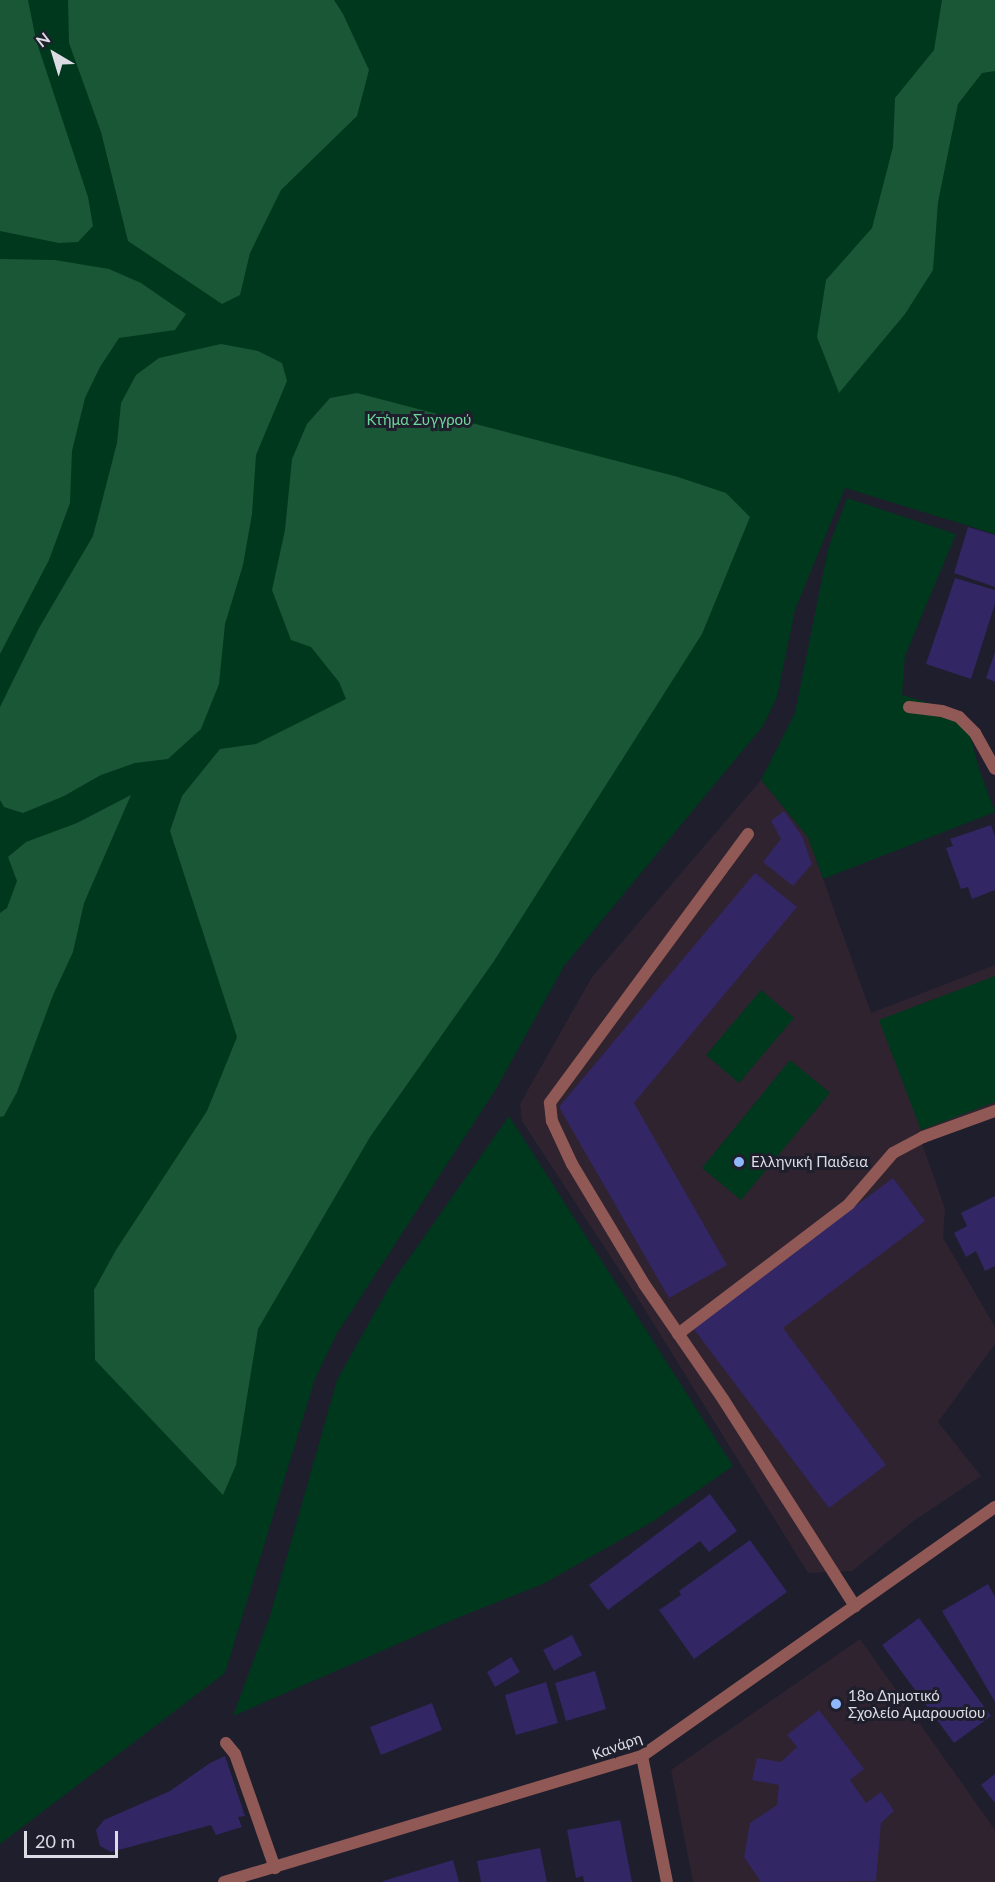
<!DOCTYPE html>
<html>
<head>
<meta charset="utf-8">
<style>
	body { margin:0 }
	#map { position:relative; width:995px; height:1882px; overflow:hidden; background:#1f1e2c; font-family:Lato,sans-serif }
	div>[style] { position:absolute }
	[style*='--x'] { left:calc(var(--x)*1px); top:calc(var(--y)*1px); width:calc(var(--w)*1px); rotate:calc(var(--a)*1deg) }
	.education>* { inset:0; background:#2f2330 }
	.green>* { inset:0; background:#00381d }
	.forest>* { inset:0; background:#195737 }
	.building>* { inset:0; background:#322664 }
	.service>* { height:12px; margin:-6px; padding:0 6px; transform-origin:6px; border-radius:6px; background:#905955 }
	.minor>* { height:12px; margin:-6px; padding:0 6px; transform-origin:6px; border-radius:6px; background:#905955 }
	.dots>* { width:16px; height:16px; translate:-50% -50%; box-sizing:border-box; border:3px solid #1f1e2c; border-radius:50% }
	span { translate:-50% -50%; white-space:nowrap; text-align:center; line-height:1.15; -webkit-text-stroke:6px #1f1e2c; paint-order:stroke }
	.park-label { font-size:15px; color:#6cd89a }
	.poi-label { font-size:15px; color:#dcdce5 }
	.left { translate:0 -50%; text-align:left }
	.street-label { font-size:15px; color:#dcdce5 }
	.north { position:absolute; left:24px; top:24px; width:60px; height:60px; -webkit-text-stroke:4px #1f1e2c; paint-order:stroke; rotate:322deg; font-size:16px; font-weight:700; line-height:24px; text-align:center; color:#dcdce5 }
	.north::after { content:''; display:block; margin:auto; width:21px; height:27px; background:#dcdce5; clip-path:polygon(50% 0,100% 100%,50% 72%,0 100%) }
	.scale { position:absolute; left:24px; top:1831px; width:94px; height:27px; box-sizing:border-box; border:3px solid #dcdce5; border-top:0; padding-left:8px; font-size:18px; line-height:21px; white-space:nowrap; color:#dcdce5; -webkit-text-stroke:4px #1f1e2c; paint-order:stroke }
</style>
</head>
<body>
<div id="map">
	<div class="education">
		<div style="clip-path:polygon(761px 780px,808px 837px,871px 1013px,995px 965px,995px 1106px,919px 1135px,945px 1209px,943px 1238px,995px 1327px,995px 1344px,938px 1422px,981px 1476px,912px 1522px,852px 1571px,808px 1573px,639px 1300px,522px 1121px,520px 1104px,592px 977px)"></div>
		<div style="clip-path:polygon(860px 1639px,995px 1830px,995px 1882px,693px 1882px,671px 1770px)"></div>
	</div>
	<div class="green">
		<div style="clip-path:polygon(0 0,995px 0,995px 534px,845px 488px,795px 610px,777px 697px,763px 726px,564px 966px,496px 1089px,336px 1335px,315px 1379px,225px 1673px,0 1844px)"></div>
		<div style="clip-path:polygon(847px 498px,956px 534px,905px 656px,902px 695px,965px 714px,979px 769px,995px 812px,823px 879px,808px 837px,761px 780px,795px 713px,828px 549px)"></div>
		<div style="clip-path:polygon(995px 976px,995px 1102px,921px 1130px,879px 1020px)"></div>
		<div style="clip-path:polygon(761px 990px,794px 1018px,739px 1083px,706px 1055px)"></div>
		<div style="clip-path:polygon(790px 1060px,830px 1093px,741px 1200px,702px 1168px)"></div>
		<div style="clip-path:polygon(509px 1116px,733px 1466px,652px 1522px,543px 1584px,457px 1618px,233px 1716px,270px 1616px,337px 1380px,391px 1284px)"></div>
	</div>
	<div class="forest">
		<div style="clip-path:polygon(0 0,28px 0,36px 40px,88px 197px,93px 226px,78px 242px,59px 243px,0 231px)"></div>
		<div style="clip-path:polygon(68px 0,334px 0,343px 14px,369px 70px,357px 116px,281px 190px,250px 253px,240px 295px,222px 304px,128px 241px,101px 132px,69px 43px)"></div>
		<div style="clip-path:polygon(942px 0,995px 0,995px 71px,982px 73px,958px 104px,938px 202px,933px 270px,905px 314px,839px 393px,817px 337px,826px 280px,872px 228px,893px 147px,895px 98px,934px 50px)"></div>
		<div style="clip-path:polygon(0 259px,55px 260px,109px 269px,141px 283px,186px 314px,175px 330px,119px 338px,100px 367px,85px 398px,72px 451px,70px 503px,49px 560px,0 654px)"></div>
		<div style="clip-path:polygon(221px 344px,258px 351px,282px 363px,287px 381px,256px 455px,252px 514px,243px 565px,225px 624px,219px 684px,201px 729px,168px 759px,135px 763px,101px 775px,64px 796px,23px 813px,4px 807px,0 800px,0 707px,39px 628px,93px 536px,117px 443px,121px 403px,136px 375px,159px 358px)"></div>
		<div style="clip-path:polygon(357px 393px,678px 477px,726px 493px,750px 517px,702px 634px,494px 961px,370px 1137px,258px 1329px,236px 1465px,223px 1495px,95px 1360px,94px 1290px,116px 1250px,207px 1111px,237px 1037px,170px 831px,182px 796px,220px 749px,256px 744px,346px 699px,339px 682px,311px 647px,291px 640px,272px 590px,285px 530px,292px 459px,307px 424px,330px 398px)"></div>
		<div style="clip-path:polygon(131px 795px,84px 903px,73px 952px,53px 995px,17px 1092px,4px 1116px,0 1117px,0 913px,7px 908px,17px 881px,8px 857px,26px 842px,77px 823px)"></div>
	</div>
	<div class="building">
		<div style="clip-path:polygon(968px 527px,995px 535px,995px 587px,954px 573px)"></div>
		<div style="clip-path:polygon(955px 578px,995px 590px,995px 604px,971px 679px,926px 664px)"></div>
		<div style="clip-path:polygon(995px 652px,995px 682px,986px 678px)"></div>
		<div style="clip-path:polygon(784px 811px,802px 836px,812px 864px,793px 886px,763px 862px,781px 839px,771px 821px)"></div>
		<div style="clip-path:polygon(991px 825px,995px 836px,995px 890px,972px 899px,968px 887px,961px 889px,946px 848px,953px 846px,950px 839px)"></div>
		<div style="clip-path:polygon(755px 873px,797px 907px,634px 1103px,727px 1265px,669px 1298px,559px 1107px)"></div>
		<div style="clip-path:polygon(893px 1178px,925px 1221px,783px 1328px,886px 1465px,829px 1508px,693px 1328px)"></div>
		<div style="clip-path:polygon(995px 1196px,995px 1266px,985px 1271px,976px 1251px,966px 1257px,954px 1233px,967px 1226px,961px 1213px)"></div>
		<div style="clip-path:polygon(710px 1494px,737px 1531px,709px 1552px,700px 1541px,608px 1610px,589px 1585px)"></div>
		<div style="clip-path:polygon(750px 1540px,787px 1592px,694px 1659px,659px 1610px,681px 1595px,679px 1591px)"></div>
		<div style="clip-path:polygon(988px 1584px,995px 1597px,995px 1702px,942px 1611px)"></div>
		<div style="clip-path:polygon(919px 1618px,991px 1716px,954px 1743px,882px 1645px)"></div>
		<div style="clip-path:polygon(572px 1635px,582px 1655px,554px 1671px,543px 1650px)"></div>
		<div style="clip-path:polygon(511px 1657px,520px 1672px,495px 1687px,487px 1672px)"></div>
		<div style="clip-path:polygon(595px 1671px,606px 1709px,566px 1721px,555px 1683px)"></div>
		<div style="clip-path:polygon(546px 1682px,558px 1723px,516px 1735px,505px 1695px)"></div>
		<div style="clip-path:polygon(432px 1703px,442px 1730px,381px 1755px,370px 1727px)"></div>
		<div style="clip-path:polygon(819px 1710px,864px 1769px,850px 1780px,866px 1803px,881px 1792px,894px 1811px,881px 1823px,876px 1881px,761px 1882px,744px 1857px,750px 1823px,777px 1805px,779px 1785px,752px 1780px,757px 1758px,781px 1762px,797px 1747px,787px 1735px)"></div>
		<div style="clip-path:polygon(225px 1756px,245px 1816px,238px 1817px,242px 1827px,216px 1835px,211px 1825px,111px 1852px,100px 1846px,96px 1830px,104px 1820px,170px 1791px,210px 1763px)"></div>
		<div style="clip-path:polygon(995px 1774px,995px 1803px,981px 1785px)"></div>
		<div style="clip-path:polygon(620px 1820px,632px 1882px,584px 1882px,583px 1876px,576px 1878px,567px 1830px)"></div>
		<div style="clip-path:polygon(540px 1848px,547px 1882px,481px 1882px,477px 1861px)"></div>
		<div style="clip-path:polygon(453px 1860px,459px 1882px,383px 1882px,383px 1881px)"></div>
	</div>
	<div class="service">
		<div style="--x:748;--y:834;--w:334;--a:126.4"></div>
		<div style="--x:550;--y:1103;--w:18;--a:84"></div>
		<div style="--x:552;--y:1121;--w:47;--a:65.1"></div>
		<div style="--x:572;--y:1164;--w:140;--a:59"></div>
		<div style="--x:644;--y:1284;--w:140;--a:55.5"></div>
		<div style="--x:723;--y:1399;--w:246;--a:57.5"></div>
		<div style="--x:678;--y:1334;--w:215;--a:-37.2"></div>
		<div style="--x:849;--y:1204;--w:67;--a:-49.2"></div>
		<div style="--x:893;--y:1153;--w:34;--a:-28"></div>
		<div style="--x:923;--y:1137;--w:77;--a:-19.9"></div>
		<div style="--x:226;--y:1743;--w:14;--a:51"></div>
		<div style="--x:235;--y:1754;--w:121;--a:70.7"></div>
	</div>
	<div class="minor">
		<div style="--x:909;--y:707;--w:33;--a:7"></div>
		<div style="--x:942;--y:711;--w:18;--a:19"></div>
		<div style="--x:959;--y:717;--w:23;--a:45"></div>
		<div style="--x:975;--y:733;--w:41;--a:60.9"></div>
		<div style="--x:642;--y:1756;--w:128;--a:78.8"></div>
		<div style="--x:224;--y:1882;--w:437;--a:-16.8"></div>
		<div style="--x:642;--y:1756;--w:432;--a:-35.2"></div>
	</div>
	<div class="dots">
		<div style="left:739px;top:1162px;background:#90b8fd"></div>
		<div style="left:836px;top:1704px;background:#90b8fd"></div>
	</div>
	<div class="park-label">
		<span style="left:419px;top:420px">Κτήμα Συγγρού</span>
	</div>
	<div class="poi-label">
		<span class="left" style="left:751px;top:1162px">Ελληνική Παιδεια</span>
		<span class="left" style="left:848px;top:1704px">18ο Δημοτικό<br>Σχολείο Αμαρουσίου</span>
	</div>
	<div class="street-label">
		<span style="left:617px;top:1746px;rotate:-20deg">Κανάρη</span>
	</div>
	<div class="north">N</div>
	<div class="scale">20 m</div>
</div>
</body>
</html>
